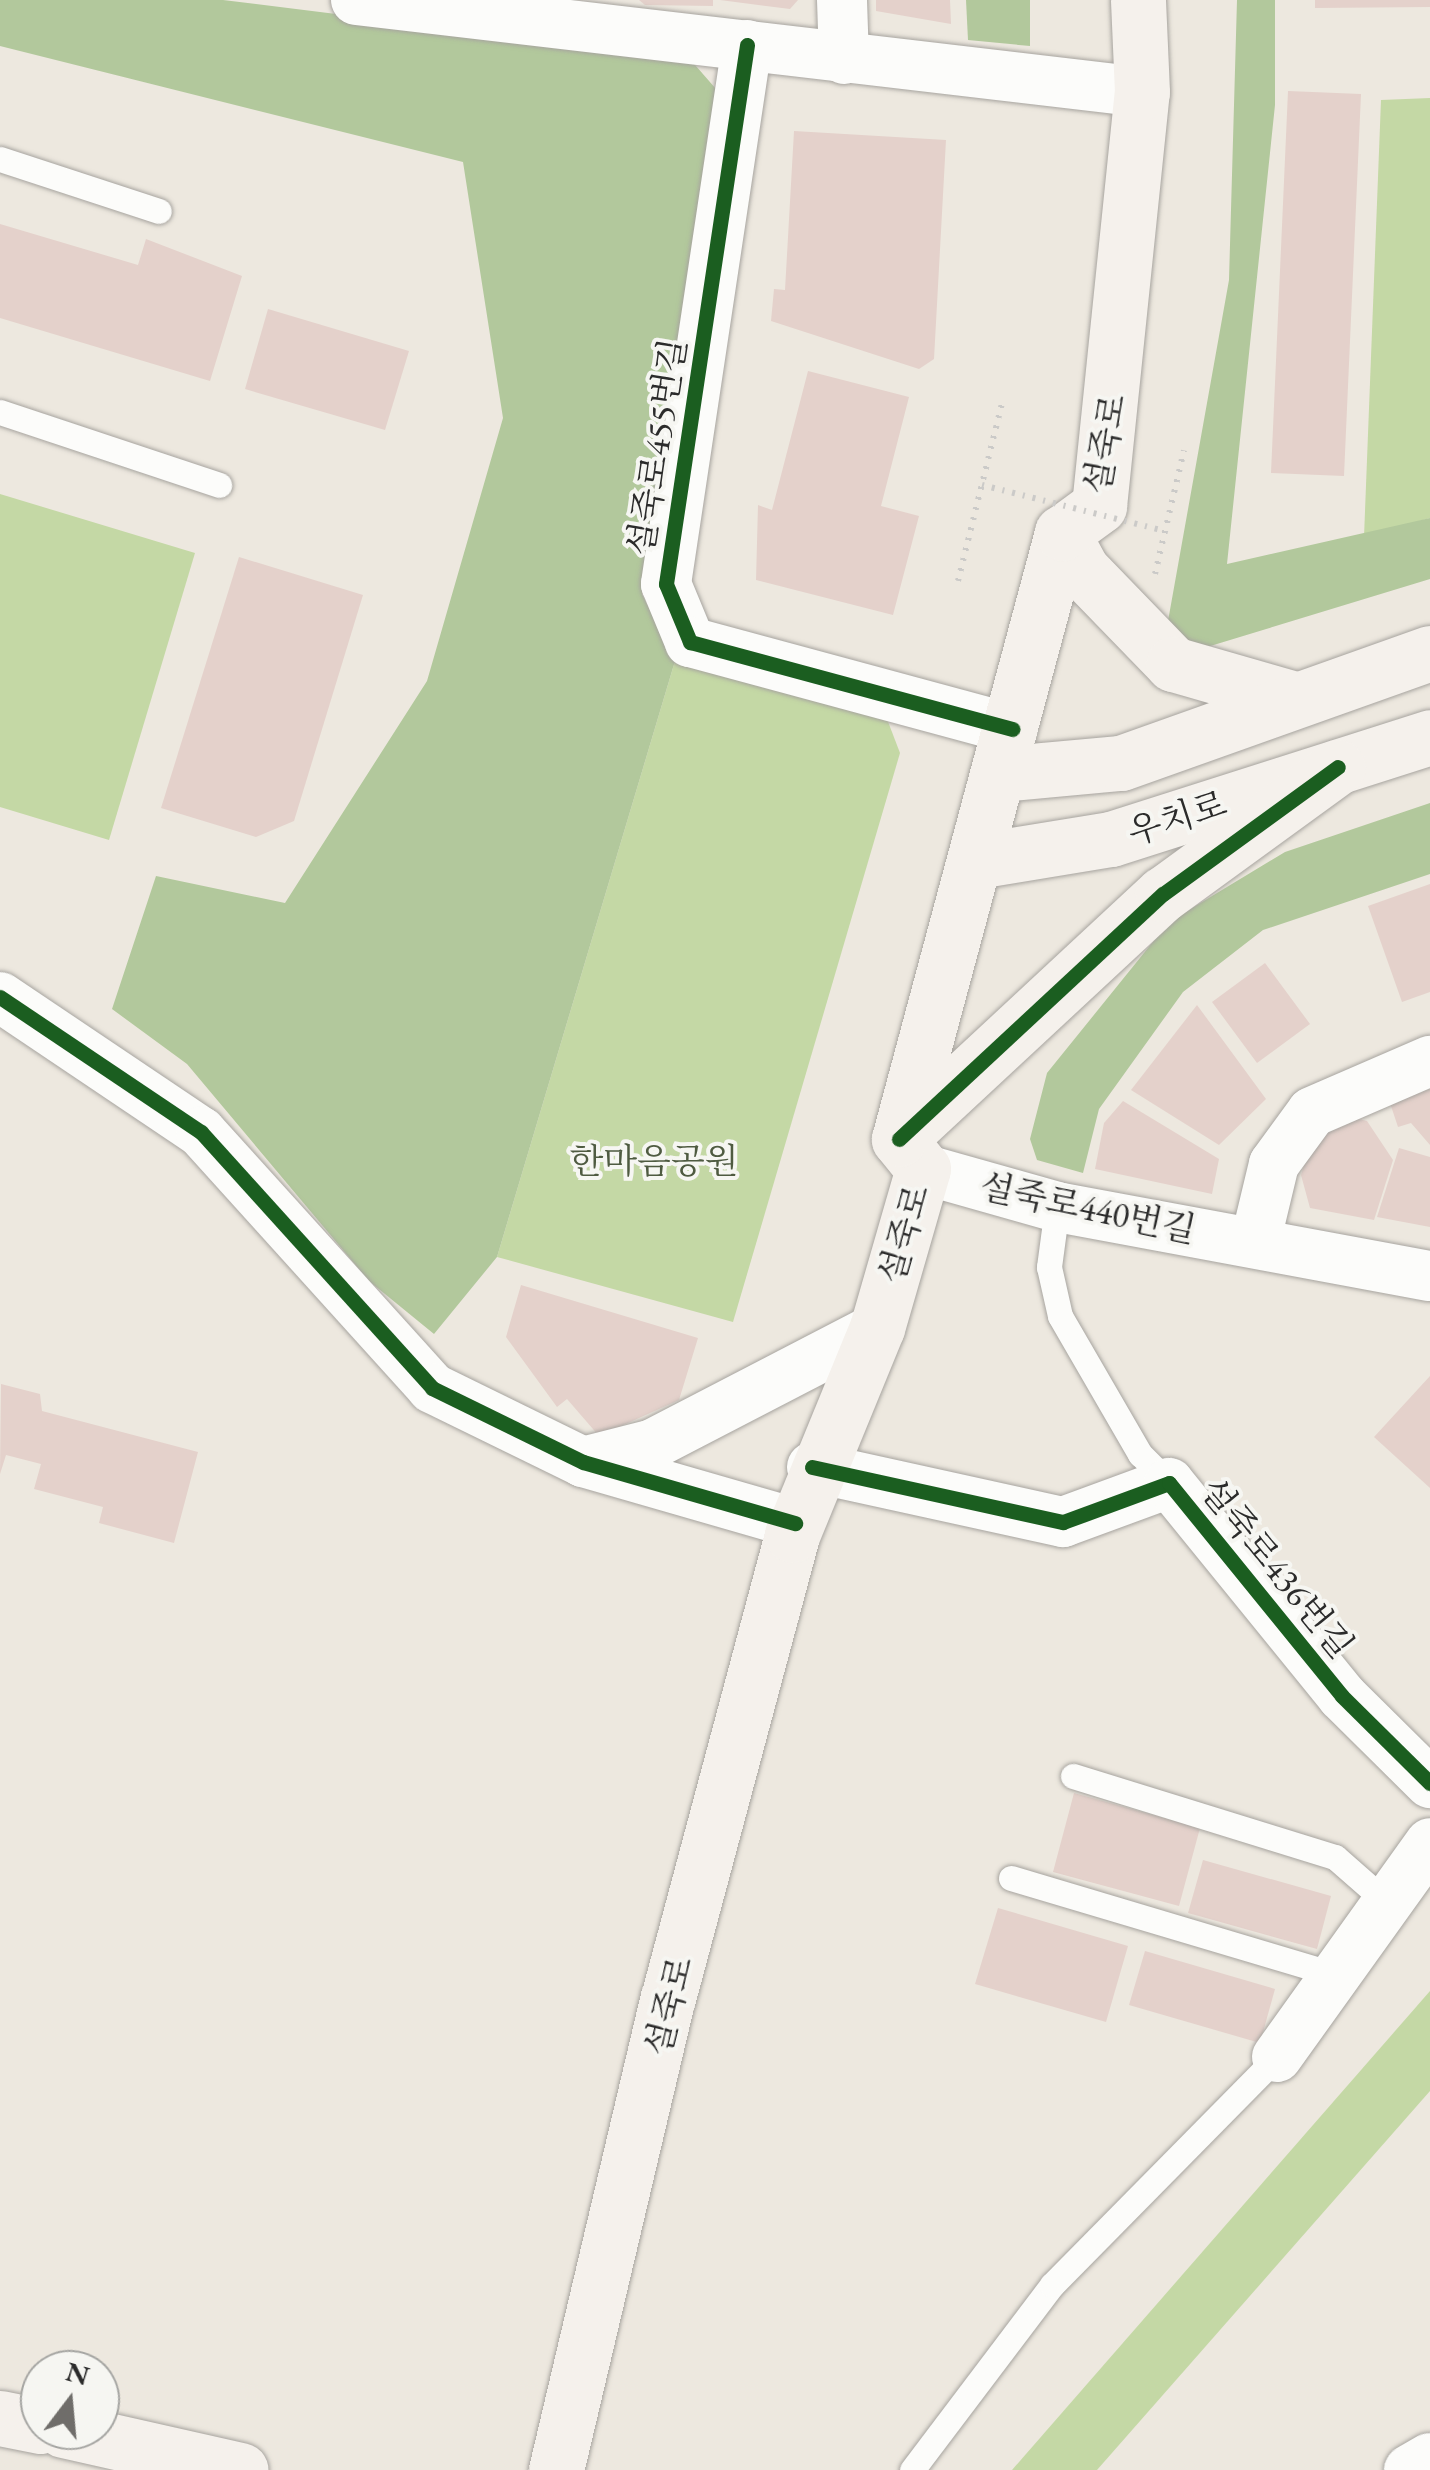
<!DOCTYPE html>
<html>
<head>
<meta charset="utf-8">
<style>
	body { margin:0 }
	#map { position:relative; width:1430px; height:2470px; overflow:hidden; background:#ede8df; font-family:"EB Garamond","Noto Serif KR",serif }
	div>[style] { position:absolute }
	[style*='--x'] { left:calc(var(--x)*1px); top:calc(var(--y)*1px); width:calc(var(--w)*1px); rotate:calc(var(--a)*1deg) }
	.green>* { inset:0; background:#c4d8a5 }
	.forest>* { inset:0; background:#b2c89c }
	.building>* { inset:0; background:#e4d1cb }
	.path>* { height:6px; margin-top:-3px; transform-origin:0; background:repeating-linear-gradient(90deg,#cbcac8 0 2.5px,transparent 0 10.5px) }
	.roads { filter:drop-shadow(0 0 2px #a7a49f) drop-shadow(0 0 2px #a7a49f) }
	.lane>* { height:25px; margin:-12.5px; padding:0 12.5px; transform-origin:12.5px; border-radius:12.5px; background:#fcfcfa }
	.street>* { height:50px; margin:-25px; padding:0 25px; transform-origin:25px; border-radius:25px; background:#fcfcfa }
	.secondary>* { height:55px; margin:-27.5px; padding:0 27.5px; transform-origin:27.5px; border-radius:27.5px; background:#f5f1ec }
	.path-bridge>* { height:6px; margin-top:-3px; transform-origin:0; background:repeating-linear-gradient(90deg,#cbcac8 0 2.5px,transparent 0 10.5px) }
	.cycleway>* { height:15px; margin:-7.5px; padding:0 7.5px; transform-origin:7.5px; border-radius:7.5px; background:#1b5e20 }
	span { translate:-50% -50%; white-space:nowrap; text-align:center; line-height:1.15; -webkit-text-stroke:8px #f6f6f2; paint-order:stroke }
	.street-label { font-size:35px; color:#2b2b2b }
	.park-label { font-size:35px; color:#4f5b41 }
	.north { position:absolute; left:20px; top:2350px; width:100px; height:100px; box-sizing:border-box; background:#f6f6f2; border:2px solid #a5a5a2; border-radius:50%; rotate:16deg; font-size:28px; font-weight:700; line-height:40px; text-align:center; color:#2b2b2b }
	.north::after { content:''; display:block; margin:auto; width:35px; height:45px; background:#6f6d6a; clip-path:polygon(50% 0,100% 100%,50% 72%,0 100%) }
</style>
</head>
<body>
<div id="map">
	<div class="green">
		<div style="clip-path:polygon(1430px 98px,1430px 518px,1364px 537px,1381px 100px)"></div>
		<div style="clip-path:polygon(0 494px,195px 553px,109px 840px,0 807px)"></div>
		<div style="clip-path:polygon(675px 661px,887px 719px,900px 753px,733px 1322px,497px 1257px)"></div>
		<div style="clip-path:polygon(1430px 1991px,1430px 2091px,1097px 2470px,1012px 2470px)"></div>
	</div>
	<div class="forest">
		<div style="clip-path:polygon(0 0,223px 0,689px 58px,716px 89px,642px 594px,675px 661px,497px 1257px,434px 1334px,369px 1281px,187px 1064px,112px 1009px,156px 876px,285px 903px,427px 681px,503px 418px,463px 162px,0 46px)"></div>
		<div style="clip-path:polygon(966px 0,1030px 0,1030px 46px,968px 40px)"></div>
		<div style="clip-path:polygon(1237px 0,1275px 0,1275px 105px,1227px 564px,1430px 518px,1430px 579px,1207px 647px,1163px 649px,1229px 280px)"></div>
		<div style="clip-path:polygon(1430px 803px,1430px 874px,1263px 930px,1183px 992px,1099px 1109px,1083px 1173px,1037px 1160px,1030px 1139px,1047px 1073px,1169px 922px,1285px 852px)"></div>
	</div>
	<div class="building">
		<div style="clip-path:polygon(639px 0,713px 0,713px 6px,645px 5px)"></div>
		<div style="clip-path:polygon(720px 0,798px 0,790px 9px)"></div>
		<div style="clip-path:polygon(876px 0,950px 0,951px 24px,876px 11px)"></div>
		<div style="clip-path:polygon(1315px 0,1430px 0,1430px 7px,1315px 8px)"></div>
		<div style="clip-path:polygon(1288px 91px,1361px 94px,1344px 476px,1271px 473px)"></div>
		<div style="clip-path:polygon(794px 131px,946px 140px,934px 359px,919px 369px,771px 321px,774px 289px,785px 290px)"></div>
		<div style="clip-path:polygon(0 224px,138px 265px,146px 239px,242px 276px,210px 381px,0 318px)"></div>
		<div style="clip-path:polygon(268px 309px,409px 351px,385px 430px,245px 389px)"></div>
		<div style="clip-path:polygon(808px 371px,909px 397px,881px 506px,919px 516px,893px 615px,756px 580px,758px 505px,772px 510px)"></div>
		<div style="clip-path:polygon(239px 557px,363px 595px,294px 821px,256px 837px,161px 808px)"></div>
		<div style="clip-path:polygon(1430px 884px,1430px 992px,1402px 1002px,1368px 906px)"></div>
		<div style="clip-path:polygon(1265px 963px,1310px 1024px,1257px 1063px,1212px 1002px)"></div>
		<div style="clip-path:polygon(1197px 1005px,1266px 1099px,1219px 1145px,1131px 1090px)"></div>
		<div style="clip-path:polygon(1430px 1089px,1430px 1145px,1411px 1123px,1398px 1127px,1390px 1103px)"></div>
		<div style="clip-path:polygon(1123px 1101px,1219px 1159px,1212px 1194px,1095px 1169px,1104px 1123px)"></div>
		<div style="clip-path:polygon(1351px 1117px,1367px 1121px,1393px 1160px,1374px 1220px,1310px 1208px,1301px 1175px,1313px 1136px)"></div>
		<div style="clip-path:polygon(1399px 1148px,1430px 1157px,1430px 1227px,1377px 1217px)"></div>
		<div style="clip-path:polygon(521px 1285px,698px 1338px,679px 1400px,599px 1436px,567px 1399px,557px 1407px,506px 1337px)"></div>
		<div style="clip-path:polygon(1430px 1376px,1430px 1488px,1374px 1437px)"></div>
		<div style="clip-path:polygon(1px 1384px,40px 1394px,42px 1411px,198px 1452px,174px 1543px,99px 1523px,103px 1507px,34px 1489px,41px 1464px,6px 1455px,0 1474px)"></div>
		<div style="clip-path:polygon(1074px 1793px,1200px 1828px,1179px 1906px,1053px 1872px)"></div>
		<div style="clip-path:polygon(1203px 1860px,1331px 1896px,1317px 1949px,1188px 1913px)"></div>
		<div style="clip-path:polygon(998px 1908px,1128px 1946px,1106px 2022px,975px 1984px)"></div>
		<div style="clip-path:polygon(1145px 1951px,1275px 1989px,1260px 2043px,1129px 2005px)"></div>
	</div>
	<div class="path">
		<div style="--x:1155;--y:574;--w:127;--a:-76.8"></div>
		<div style="--x:958;--y:581;--w:183;--a:-76.1"></div>
	</div>
	<div class="roads">
		<div class="lane">
			<div style="--x:0;--y:159;--w:167;--a:18.1"></div>
			<div style="--x:0;--y:412;--w:231;--a:18.4"></div>
			<div style="--x:1057;--y:1207;--w:61;--a:97.6"></div>
			<div style="--x:1049;--y:1267;--w:50;--a:77.3"></div>
			<div style="--x:1060;--y:1316;--w:160;--a:59.9"></div>
			<div style="--x:1140;--y:1454;--w:41;--a:45"></div>
			<div style="--x:1073;--y:1776;--w:274;--a:17.2"></div>
			<div style="--x:1335;--y:1857;--w:67;--a:41.3"></div>
			<div style="--x:1011;--y:1878;--w:340;--a:16.6"></div>
			<div style="--x:912;--y:2470;--w:232;--a:-52.9"></div>
			<div style="--x:1052;--y:2285;--w:320;--a:-45.4"></div>
		</div>
		<div class="street">
			<div style="--x:356;--y:0;--w:791;--a:6.68"></div>
			<div style="--x:842;--y:0;--w:59;--a:88.1"></div>
			<div style="--x:747;--y:45;--w:545;--a:98.55"></div>
			<div style="--x:666;--y:584;--w:63;--a:67.5"></div>
			<div style="--x:690;--y:642;--w:334;--a:15.1"></div>
			<div style="--x:0;--y:997;--w:242;--a:33.9"></div>
			<div style="--x:201;--y:1132;--w:345;--a:47.9"></div>
			<div style="--x:432;--y:1388;--w:168;--a:26.1"></div>
			<div style="--x:583;--y:1462;--w:221;--a:16.1"></div>
			<div style="--x:923;--y:1169;--w:139;--a:15.8"></div>
			<div style="--x:1057;--y:1207;--w:379;--a:10.5"></div>
			<div style="--x:1255;--y:1243;--w:81;--a:-76.5"></div>
			<div style="--x:1274;--y:1164;--w:64;--a:-53.8"></div>
			<div style="--x:1312;--y:1112;--w:129;--a:-23.4"></div>
			<div style="--x:583;--y:1462;--w:72;--a:-14.4"></div>
			<div style="--x:653;--y:1444;--w:252;--a:-27.4"></div>
			<div style="--x:812;--y:1467;--w:257;--a:12.4"></div>
			<div style="--x:1063;--y:1522;--w:113;--a:-20.2"></div>
			<div style="--x:1169;--y:1483;--w:274;--a:50.9"></div>
			<div style="--x:1342;--y:1696;--w:124;--a:44.7"></div>
			<div style="--x:1277;--y:2057;--w:263;--a:-54.4"></div>
			<div style="--x:1409;--y:2470;--w:24;--a:-30"></div>
		</div>
		<div class="secondary">
			<div style="--x:1062;--y:533;--w:42;--a:61.6"></div>
			<div style="--x:1082;--y:570;--w:131;--a:45.9"></div>
			<div style="--x:1173;--y:664;--w:127;--a:16"></div>
			<div style="--x:999;--y:774;--w:122;--a:-5.2"></div>
			<div style="--x:1121;--y:763;--w:328;--a:-19.6"></div>
			<div style="--x:976;--y:861;--w:137;--a:-9.3"></div>
			<div style="--x:1111;--y:839;--w:335;--a:-17.7"></div>
			<div style="--x:899;--y:1139;--w:360;--a:-42.9"></div>
			<div style="--x:1163;--y:894;--w:216;--a:-36"></div>
			<div style="--x:0;--y:2418;--w:41;--a:11.3"></div>
			<div style="--x:63;--y:2430;--w:182;--a:12.7"></div>
			<div style="--x:556;--y:2470;--w:485;--a:-76.7"></div>
			<div style="--x:668;--y:1998;--w:479;--a:-75"></div>
			<div style="--x:792;--y:1535;--w:224;--a:-67.7"></div>
			<div style="--x:877;--y:1328;--w:166;--a:-73.9"></div>
			<div style="--x:923;--y:1169;--w:38;--a:-129"></div>
			<div style="--x:899;--y:1139;--w:628;--a:-74.95"></div>
			<div style="--x:1062;--y:533;--w:46;--a:-36.1"></div>
			<div style="--x:1099;--y:506;--w:416;--a:-84.1"></div>
			<div style="--x:1142;--y:92;--w:92;--a:-92.5"></div>
		</div>
	</div>
	<div class="path-bridge">
		<div style="--x:982;--y:485;--w:189;--a:14.1"></div>
	</div>
	<div class="cycleway">
		<div style="--x:747;--y:45;--w:545;--a:98.55"></div>
		<div style="--x:666;--y:584;--w:63;--a:67.5"></div>
		<div style="--x:690;--y:642;--w:334;--a:15.1"></div>
		<div style="--x:0;--y:997;--w:242;--a:33.9"></div>
		<div style="--x:201;--y:1132;--w:345;--a:47.9"></div>
		<div style="--x:432;--y:1388;--w:168;--a:26.1"></div>
		<div style="--x:583;--y:1462;--w:221;--a:16.1"></div>
		<div style="--x:899;--y:1139;--w:360;--a:-42.9"></div>
		<div style="--x:1163;--y:894;--w:216;--a:-36"></div>
		<div style="--x:812;--y:1467;--w:257;--a:12.4"></div>
		<div style="--x:1063;--y:1522;--w:113;--a:-20.2"></div>
		<div style="--x:1169;--y:1483;--w:274;--a:50.9"></div>
		<div style="--x:1342;--y:1696;--w:124;--a:44.7"></div>
	</div>
	<div class="street-label">
		<span style="left:1105px;top:444px;rotate:-80deg">설죽로</span>
		<span style="left:657px;top:447px;rotate:-81deg">설죽로455번길</span>
		<span style="left:1177px;top:818px;rotate:-18deg">우치로</span>
		<span style="left:1088px;top:1208px;rotate:12deg">설죽로440번길</span>
		<span style="left:904px;top:1234px;rotate:-74deg">설죽로</span>
		<span style="left:1277px;top:1568px;rotate:51deg">설죽로436번길</span>
		<span style="left:669px;top:2006px;rotate:-76deg">설죽로</span>
	</div>
	<div class="park-label">
		<span style="left:654px;top:1161px">한마음공원</span>
	</div>
	<div class="north">N</div>
</div>
</body>
</html>
